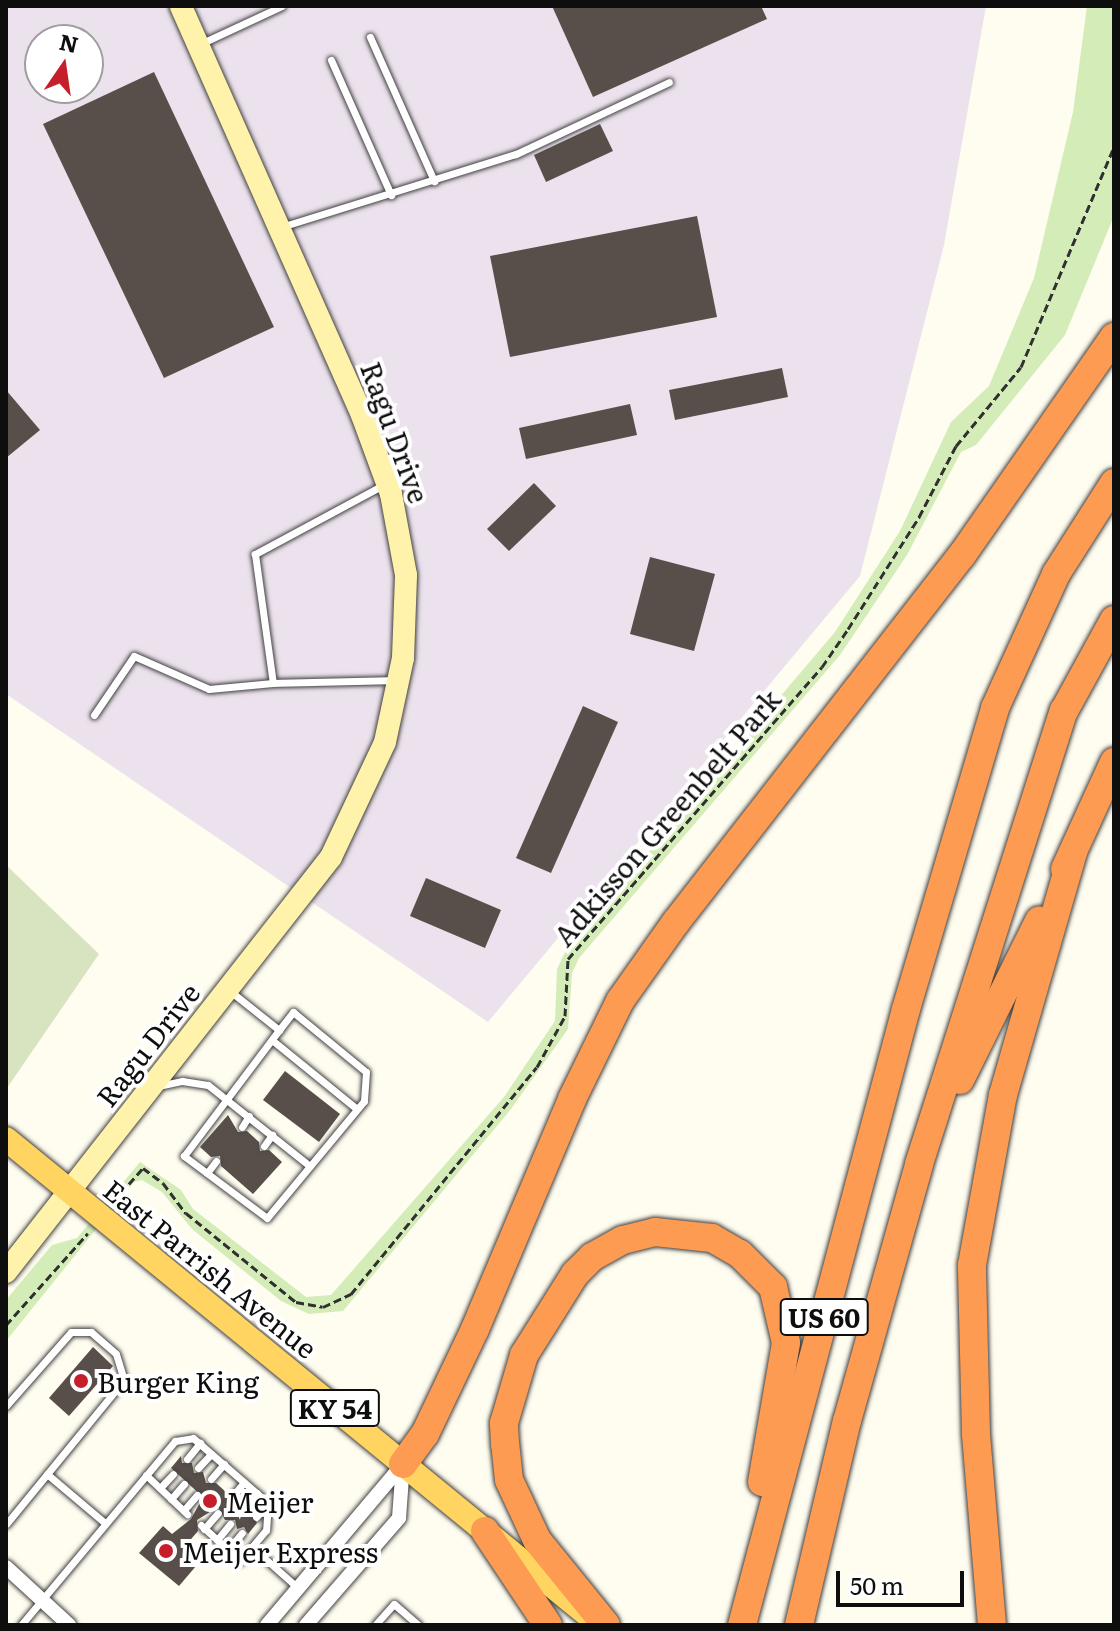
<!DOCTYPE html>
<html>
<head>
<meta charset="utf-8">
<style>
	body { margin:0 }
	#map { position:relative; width:1120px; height:1631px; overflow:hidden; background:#fffcf0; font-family:Literata,serif }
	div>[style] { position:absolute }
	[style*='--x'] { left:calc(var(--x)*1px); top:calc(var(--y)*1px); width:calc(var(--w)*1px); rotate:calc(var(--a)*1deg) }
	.industrial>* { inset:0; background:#ece2ed }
	.green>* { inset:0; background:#d4ecb7 }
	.cemetery>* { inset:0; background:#d8e3bf }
	.building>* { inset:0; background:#584f4a }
	.path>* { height:3px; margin-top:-1.5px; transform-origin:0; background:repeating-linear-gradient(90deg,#303030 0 8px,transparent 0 12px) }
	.roads { filter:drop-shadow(0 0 2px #414141) drop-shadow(0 0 2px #414141) }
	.lane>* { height:7px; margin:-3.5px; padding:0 3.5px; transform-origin:3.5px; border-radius:3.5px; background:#fff }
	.street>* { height:14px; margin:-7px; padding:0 7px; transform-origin:7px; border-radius:7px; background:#fff }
	.secondary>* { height:22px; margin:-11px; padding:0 11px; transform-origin:11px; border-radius:11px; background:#fff3ab }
	.primary>* { height:24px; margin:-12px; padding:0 12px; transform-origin:12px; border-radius:12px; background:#ffd460 }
	.highway>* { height:28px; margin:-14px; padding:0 14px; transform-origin:14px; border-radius:14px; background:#fc9b51 }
	.dots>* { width:22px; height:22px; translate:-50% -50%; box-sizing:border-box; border:4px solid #fff; border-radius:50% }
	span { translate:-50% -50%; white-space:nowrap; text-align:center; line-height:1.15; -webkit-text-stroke:8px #fff; paint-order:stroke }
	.shield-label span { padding:2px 6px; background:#fff; border:2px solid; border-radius:6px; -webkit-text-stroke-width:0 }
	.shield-label { font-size:26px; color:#0e0e0e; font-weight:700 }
	.street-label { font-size:28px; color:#0e0e0e }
	.poi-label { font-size:28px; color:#0e0e0e }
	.left { translate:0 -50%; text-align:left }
	.frame { position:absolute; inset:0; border:8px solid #0e0e0e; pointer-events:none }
	.north { position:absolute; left:24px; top:24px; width:80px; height:80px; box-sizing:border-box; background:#fff; border:2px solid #9f9f9f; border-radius:50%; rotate:13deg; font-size:22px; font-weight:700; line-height:32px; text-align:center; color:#0e0e0e }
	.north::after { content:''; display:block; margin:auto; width:28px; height:36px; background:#c71e2b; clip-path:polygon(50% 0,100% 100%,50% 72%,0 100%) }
	.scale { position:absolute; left:836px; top:1571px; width:128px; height:36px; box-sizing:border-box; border:4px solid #0e0e0e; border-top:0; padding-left:10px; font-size:24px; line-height:28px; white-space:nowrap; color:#0e0e0e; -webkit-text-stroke:6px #fff; paint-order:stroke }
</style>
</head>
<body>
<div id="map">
	<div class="industrial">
		<div style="clip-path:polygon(evenodd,6px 6px,986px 6px,944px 245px,860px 576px,488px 1022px,6px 694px,6px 6px,40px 40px,88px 40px,88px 88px,40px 88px,40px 40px)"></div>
	</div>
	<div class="green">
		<div style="clip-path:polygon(1087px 6px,1114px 6px,1114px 216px,1065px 335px,976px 445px,961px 452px,907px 555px,840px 655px,579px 958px,572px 973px,568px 1029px,511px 1109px,343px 1311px,309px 1314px,281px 1301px,192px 1229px,162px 1192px,142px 1180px,134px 1182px,6px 1341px,6px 1300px,52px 1245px,77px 1238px,140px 1162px,181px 1190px,193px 1209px,306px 1297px,331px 1295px,504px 1097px,555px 1021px,557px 969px,567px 948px,835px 632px,900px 531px,951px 422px,989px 386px,1034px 278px,1073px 112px)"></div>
	</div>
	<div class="cemetery">
		<div style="clip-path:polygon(6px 865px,99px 954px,7px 1088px,6px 1087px)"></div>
	</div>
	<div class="building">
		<div style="clip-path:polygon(552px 6px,761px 6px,767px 19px,593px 97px)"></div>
		<div style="clip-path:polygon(154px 72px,274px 327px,164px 378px,43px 124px)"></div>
		<div style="clip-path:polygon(600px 124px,613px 151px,546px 182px,534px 155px)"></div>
		<div style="clip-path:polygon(697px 216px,717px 317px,510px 357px,490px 256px)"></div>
		<div style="clip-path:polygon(782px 368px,788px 397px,675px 420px,669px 390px)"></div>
		<div style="clip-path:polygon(6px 390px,40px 430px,6px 458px)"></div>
		<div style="clip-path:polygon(630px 404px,637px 435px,526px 459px,519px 428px)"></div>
		<div style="clip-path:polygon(534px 483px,556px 506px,509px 551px,487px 529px)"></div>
		<div style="clip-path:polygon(650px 557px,715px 574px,694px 651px,630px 634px)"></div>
		<div style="clip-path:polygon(583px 706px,618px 722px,551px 873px,516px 858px)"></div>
		<div style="clip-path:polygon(426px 878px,501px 910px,485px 948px,410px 916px)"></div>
		<div style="clip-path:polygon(285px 1071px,340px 1114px,319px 1142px,263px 1100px)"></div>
		<div style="clip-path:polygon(228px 1115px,238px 1132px,247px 1131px,259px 1142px,260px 1151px,269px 1150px,282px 1162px,253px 1194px,221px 1166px,220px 1156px,211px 1157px,200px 1147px)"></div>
		<div style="clip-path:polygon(93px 1347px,113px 1366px,69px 1416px,49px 1398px)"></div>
		<div style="clip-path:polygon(181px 1456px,182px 1463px,192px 1463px,194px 1473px,203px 1472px,206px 1483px,216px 1483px,227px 1493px,227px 1502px,237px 1501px,239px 1511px,249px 1511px,257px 1523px,248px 1534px,244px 1527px,237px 1529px,235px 1520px,225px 1520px,218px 1507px,197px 1520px,198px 1531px,186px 1545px,202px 1559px,179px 1586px,139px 1553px,163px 1526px,172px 1534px,191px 1519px,203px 1497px,171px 1468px)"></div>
	</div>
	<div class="path">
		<div style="--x:113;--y:1202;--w:45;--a:-48.6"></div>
		<div style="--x:143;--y:1168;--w:25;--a:37"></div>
		<div style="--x:163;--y:1183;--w:38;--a:53"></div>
		<div style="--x:186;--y:1213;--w:141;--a:39"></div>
		<div style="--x:296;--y:1302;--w:27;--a:10"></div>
		<div style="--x:323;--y:1307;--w:31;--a:-25"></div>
		<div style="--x:351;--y:1294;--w:293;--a:-50.7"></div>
		<div style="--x:537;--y:1067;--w:58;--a:-61.2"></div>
		<div style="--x:565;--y:1016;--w:57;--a:-87"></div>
		<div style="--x:568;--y:959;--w:387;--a:-49"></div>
		<div style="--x:822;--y:667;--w:46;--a:-55.6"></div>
		<div style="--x:848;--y:629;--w:133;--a:-57.6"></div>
		<div style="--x:919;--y:517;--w:80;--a:-62.5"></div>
		<div style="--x:956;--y:446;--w:102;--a:-50.6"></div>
		<div style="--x:1021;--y:367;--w:239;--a:-67.1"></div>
		<div style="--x:6;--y:1325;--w:123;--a:-48.3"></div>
	</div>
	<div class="roads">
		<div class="lane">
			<div style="--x:370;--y:37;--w:158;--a:66"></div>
			<div style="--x:200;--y:44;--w:90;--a:-24.9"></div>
			<div style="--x:331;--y:60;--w:148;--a:66"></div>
			<div style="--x:281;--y:227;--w:246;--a:-17.3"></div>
			<div style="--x:516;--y:154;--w:169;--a:-25.2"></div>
			<div style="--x:385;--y:484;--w:148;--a:151.7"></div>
			<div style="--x:255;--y:554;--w:130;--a:82.1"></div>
			<div style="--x:273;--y:683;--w:122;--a:-1.4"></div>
			<div style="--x:94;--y:715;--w:71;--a:-55.9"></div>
			<div style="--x:134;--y:656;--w:82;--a:23.7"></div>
			<div style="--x:209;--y:689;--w:64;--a:-5.4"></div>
			<div style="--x:230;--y:991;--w:63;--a:38.5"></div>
			<div style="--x:279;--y:1030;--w:23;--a:-52"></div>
			<div style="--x:293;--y:1012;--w:94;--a:39.4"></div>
			<div style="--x:366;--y:1072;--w:29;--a:94"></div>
			<div style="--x:364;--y:1101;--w:152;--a:129.7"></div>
			<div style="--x:267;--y:1218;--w:104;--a:-143.2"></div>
			<div style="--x:184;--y:1156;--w:158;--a:-53"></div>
			<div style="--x:272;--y:1040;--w:109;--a:39.1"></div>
			<div style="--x:158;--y:1086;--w:25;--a:-12"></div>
			<div style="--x:182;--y:1081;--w:26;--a:9"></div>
			<div style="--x:208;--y:1085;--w:130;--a:38.5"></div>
			<div style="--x:242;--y:1127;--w:13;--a:-58"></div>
			<div style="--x:264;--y:1146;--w:14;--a:-54"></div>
			<div style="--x:207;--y:1173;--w:15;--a:-53"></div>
			<div style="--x:6;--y:1406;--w:98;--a:-48.7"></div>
			<div style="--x:71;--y:1332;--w:20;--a:0"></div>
			<div style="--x:91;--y:1332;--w:33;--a:41"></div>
			<div style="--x:116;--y:1354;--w:27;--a:73"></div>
			<div style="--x:124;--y:1380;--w:186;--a:129.3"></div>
			<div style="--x:187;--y:1459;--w:21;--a:-51"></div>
			<div style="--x:198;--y:1468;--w:19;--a:-47"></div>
			<div style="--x:47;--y:1474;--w:76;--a:40.2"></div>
			<div style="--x:146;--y:1475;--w:57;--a:43.6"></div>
			<div style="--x:211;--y:1479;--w:20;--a:-49"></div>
			<div style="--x:160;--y:1488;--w:19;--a:-47"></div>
			<div style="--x:232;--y:1497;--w:19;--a:-51"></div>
			<div style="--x:171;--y:1499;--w:20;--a:-49"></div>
			<div style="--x:244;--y:1507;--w:19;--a:-47"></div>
			<div style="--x:184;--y:1510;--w:20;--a:-49"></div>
			<div style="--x:256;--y:1517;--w:18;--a:-47"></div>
			<div style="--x:204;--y:1529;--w:21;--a:-49"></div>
			<div style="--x:217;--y:1540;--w:21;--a:-51"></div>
			<div style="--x:252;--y:1547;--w:62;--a:41.7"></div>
			<div style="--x:228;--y:1550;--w:22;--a:-51"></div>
			<div style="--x:21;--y:1625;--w:240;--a:-50.1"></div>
			<div style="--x:175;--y:1441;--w:18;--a:-9"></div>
			<div style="--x:193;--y:1438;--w:99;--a:40.9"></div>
			<div style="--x:268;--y:1503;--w:27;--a:94"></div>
			<div style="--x:266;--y:1530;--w:40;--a:130"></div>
			<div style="--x:240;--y:1561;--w:53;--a:-137.3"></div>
			<div style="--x:375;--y:1625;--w:28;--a:-48"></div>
			<div style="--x:394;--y:1604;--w:32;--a:41"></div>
		</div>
		<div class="street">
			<div style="--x:6;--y:1567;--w:86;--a:42.6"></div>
			<div style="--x:267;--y:1625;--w:211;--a:-49.8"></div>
			<div style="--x:306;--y:1625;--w:142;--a:-49"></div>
			<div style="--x:399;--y:1518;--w:54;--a:-85.8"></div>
		</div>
		<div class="secondary">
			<div style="--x:6;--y:1272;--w:527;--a:-51.93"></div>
			<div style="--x:331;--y:857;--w:127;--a:-64.8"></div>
			<div style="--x:385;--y:742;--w:86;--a:-77.9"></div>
			<div style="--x:403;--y:658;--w:83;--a:-87.9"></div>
			<div style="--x:406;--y:575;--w:82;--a:-100.5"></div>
			<div style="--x:391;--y:494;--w:84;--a:-110.2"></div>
			<div style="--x:362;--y:415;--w:447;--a:-113.9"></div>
		</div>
		<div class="primary">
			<div style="--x:6;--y:1139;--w:753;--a:39.29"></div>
		</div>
		<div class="highway">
			<div style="--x:1065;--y:869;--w:118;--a:-65.4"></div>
			<div style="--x:960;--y:1080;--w:178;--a:-63.6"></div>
			<div style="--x:403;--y:1464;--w:37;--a:-54"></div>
			<div style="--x:425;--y:1434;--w:116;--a:-64.5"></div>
			<div style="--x:475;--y:1329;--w:250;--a:-67.1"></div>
			<div style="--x:572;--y:1099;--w:109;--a:-63.9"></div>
			<div style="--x:620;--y:1001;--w:97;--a:-54.7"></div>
			<div style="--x:676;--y:922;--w:465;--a:-52.1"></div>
			<div style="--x:962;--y:555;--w:266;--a:-55.1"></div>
			<div style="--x:485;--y:1531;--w:113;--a:56.2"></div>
			<div style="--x:606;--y:1625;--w:109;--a:-129.1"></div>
			<div style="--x:537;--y:1540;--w:66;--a:-115"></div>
			<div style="--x:509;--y:1480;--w:36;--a:-96"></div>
			<div style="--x:505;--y:1444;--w:21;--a:-93"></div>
			<div style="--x:504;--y:1423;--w:71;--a:-73.6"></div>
			<div style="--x:524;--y:1355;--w:96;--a:-57.8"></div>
			<div style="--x:575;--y:1274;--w:24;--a:-45"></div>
			<div style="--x:592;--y:1257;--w:35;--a:-29"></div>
			<div style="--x:623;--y:1240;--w:33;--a:-14"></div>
			<div style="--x:655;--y:1232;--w:57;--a:6"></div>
			<div style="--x:712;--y:1238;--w:32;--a:30"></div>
			<div style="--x:740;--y:1254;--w:47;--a:45"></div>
			<div style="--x:773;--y:1287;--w:57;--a:76.9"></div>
			<div style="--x:786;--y:1343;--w:141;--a:99.8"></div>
			<div style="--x:742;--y:1625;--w:637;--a:-75.09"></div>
			<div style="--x:906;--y:1009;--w:314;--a:-73.5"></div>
			<div style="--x:995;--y:708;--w:147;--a:-65.5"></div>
			<div style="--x:1056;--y:574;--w:108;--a:-57.5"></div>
			<div style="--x:799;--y:1625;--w:210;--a:-76.8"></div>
			<div style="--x:847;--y:1421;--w:267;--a:-74.3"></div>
			<div style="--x:919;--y:1164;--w:476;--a:-72.3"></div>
			<div style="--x:1064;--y:711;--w:104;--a:-61.2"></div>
			<div style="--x:992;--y:1625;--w:192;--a:-94.8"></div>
			<div style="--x:976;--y:1434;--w:169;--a:-91.4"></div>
			<div style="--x:972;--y:1265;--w:173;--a:-79.7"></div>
			<div style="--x:1003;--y:1095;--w:252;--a:-73.9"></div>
		</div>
	</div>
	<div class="dots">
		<div style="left:81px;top:1381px;background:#c71e2b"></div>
		<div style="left:210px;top:1501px;background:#c71e2b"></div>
		<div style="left:166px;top:1551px;background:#c71e2b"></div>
	</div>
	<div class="shield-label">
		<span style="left:824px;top:1317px">US 60</span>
		<span style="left:335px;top:1408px">KY 54</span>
	</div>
	<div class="street-label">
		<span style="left:396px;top:432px;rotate:70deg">Ragu Drive</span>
		<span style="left:666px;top:817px;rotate:-49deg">Adkisson Greenbelt Park</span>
		<span style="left:147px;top:1044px;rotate:-52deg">Ragu Drive</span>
		<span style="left:211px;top:1268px;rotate:39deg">East Parrish Avenue</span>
	</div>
	<div class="poi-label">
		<span class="left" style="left:97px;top:1381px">Burger King</span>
		<span class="left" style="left:226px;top:1501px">Meijer</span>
		<span class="left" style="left:182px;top:1551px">Meijer Express</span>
	</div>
	<div class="frame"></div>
	<div class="north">N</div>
	<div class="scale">50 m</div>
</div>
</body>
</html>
